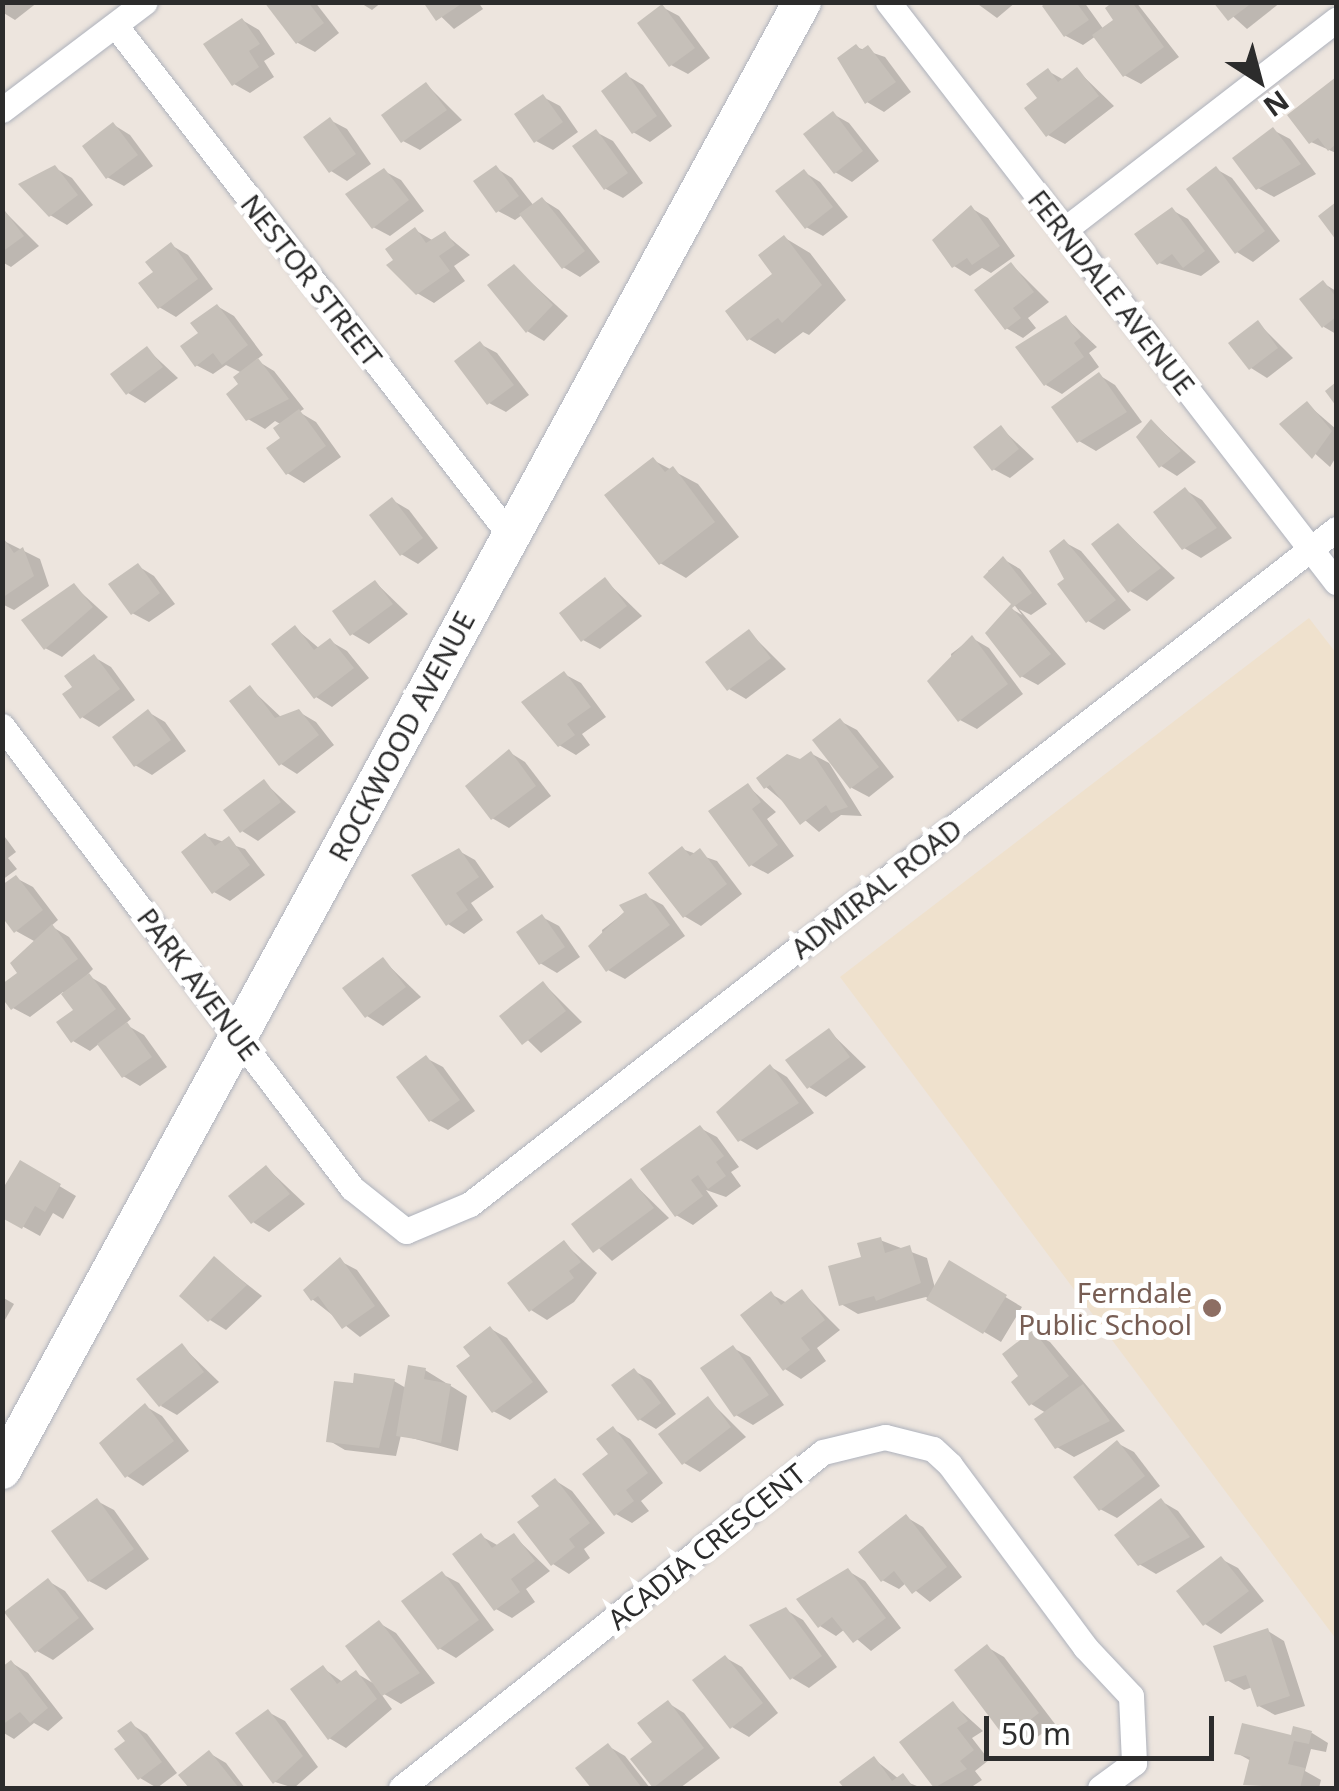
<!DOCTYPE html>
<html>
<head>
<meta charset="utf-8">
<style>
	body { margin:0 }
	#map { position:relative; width:1339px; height:1791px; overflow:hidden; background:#ede5de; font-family:"Noto Sans",sans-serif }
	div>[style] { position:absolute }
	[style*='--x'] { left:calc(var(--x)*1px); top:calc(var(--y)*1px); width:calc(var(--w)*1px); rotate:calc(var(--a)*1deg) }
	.education>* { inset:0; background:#efe1cd }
	.shadow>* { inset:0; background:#0003 }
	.building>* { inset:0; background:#c6c0b9 }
	.roads { filter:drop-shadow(0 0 2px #aeb2bc) drop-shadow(0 0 2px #aeb2bc) }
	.street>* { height:25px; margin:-12.5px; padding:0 12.5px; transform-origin:12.5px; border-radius:12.5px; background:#fff }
	.secondary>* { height:38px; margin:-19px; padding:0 19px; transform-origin:19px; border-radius:19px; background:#fff }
	.dots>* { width:28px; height:28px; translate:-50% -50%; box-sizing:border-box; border:5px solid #fff; border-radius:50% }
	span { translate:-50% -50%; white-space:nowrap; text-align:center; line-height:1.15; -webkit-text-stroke:10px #fff; paint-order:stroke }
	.street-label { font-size:28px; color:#2c2c2c }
	.education-label { font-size:28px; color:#785e54 }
	.right { translate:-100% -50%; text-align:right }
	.frame { position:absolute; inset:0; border:5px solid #2c2c2c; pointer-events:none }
	.north { position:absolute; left:1209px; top:30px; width:100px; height:100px; -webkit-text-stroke:8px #fff; paint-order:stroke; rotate:144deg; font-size:28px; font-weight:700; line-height:40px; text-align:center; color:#2c2c2c }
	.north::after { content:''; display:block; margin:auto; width:35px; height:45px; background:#2c2c2c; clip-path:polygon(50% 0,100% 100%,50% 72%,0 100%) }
	.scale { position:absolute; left:984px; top:1716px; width:230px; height:45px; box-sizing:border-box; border:5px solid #2c2c2c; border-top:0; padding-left:12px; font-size:30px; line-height:35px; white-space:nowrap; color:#2c2c2c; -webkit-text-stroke:8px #fff; paint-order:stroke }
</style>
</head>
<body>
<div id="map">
	<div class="education">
		<div style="clip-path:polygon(1309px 618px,1336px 653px,1336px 1639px,840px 977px)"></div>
	</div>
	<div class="shadow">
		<div style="clip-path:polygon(2px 2px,38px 2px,15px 20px,2px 12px)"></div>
		<div style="clip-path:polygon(267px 2px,315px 2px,339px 33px,315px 52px,298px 43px)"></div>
		<div style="clip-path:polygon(359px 2px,382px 2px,372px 10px)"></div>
		<div style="clip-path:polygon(426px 2px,478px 2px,483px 9px,454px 29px)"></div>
		<div style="clip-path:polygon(975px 2px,1016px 2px,997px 18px)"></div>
		<div style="clip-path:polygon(1052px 2px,1084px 2px,1104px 30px,1117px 20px,1117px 2px,1136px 2px,1179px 57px,1141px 84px,1124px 75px,1096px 36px,1083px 45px,1066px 36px)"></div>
		<div style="clip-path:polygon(1217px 2px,1281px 2px,1247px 29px)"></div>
		<div style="clip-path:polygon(662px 7px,679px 16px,710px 58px,688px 74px,671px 65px)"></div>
		<div style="clip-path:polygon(242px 20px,259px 30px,275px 54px,264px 61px,274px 77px,250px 93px,234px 84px)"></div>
		<div style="clip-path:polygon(856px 47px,885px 57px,911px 92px,884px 112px,867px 102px,840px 59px)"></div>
		<div style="clip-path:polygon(1077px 70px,1114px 106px,1065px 144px,1048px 135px,1041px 99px,1048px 71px,1064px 80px)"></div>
		<div style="clip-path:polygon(626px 75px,643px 85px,672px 126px,650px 142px,633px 132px)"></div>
		<div style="clip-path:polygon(1336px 81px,1336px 153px,1311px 142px,1290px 115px)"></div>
		<div style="clip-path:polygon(427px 85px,462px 120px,420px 150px,403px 141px)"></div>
		<div style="clip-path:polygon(543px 97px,560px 106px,578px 132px,553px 150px,536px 141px)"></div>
		<div style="clip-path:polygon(833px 114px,849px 123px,879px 161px,852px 182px,835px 172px)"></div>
		<div style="clip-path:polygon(330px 120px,347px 129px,371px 164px,347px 181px,331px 171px)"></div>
		<div style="clip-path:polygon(114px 125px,130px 135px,153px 166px,124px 186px,107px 177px)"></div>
		<div style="clip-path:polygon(1273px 130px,1290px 139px,1316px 174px,1274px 197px,1258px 188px)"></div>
		<div style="clip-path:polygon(596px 132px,613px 141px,643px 183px,623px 198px,606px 189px)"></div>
		<div style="clip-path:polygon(55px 168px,72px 178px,93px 205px,67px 225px,50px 215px)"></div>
		<div style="clip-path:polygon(496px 168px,512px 178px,534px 206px,543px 200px,559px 210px,600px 262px,580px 277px,563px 267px,522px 215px,515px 220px,498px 211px)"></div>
		<div style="clip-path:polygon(1216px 169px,1232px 178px,1280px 241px,1253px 262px,1237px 252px)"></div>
		<div style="clip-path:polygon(384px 171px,401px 180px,424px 211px,390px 236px,373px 227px)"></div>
		<div style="clip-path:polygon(804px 172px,820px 182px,848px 217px,823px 236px,806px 227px)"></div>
		<div style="clip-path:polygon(971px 208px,988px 218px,1015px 256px,991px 273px,982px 268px,970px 276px,954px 266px)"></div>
		<div style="clip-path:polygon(2px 209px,39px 246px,11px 267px,2px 262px)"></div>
		<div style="clip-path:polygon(1172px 210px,1188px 219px,1220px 262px,1201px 276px,1159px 263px)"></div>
		<div style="clip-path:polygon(415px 230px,432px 240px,445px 234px,470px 255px,454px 266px,465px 281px,434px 303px,417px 293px)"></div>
		<div style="clip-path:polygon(785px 238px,810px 253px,846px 300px,809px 335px,803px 332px,775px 354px,749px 339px)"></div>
		<div style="clip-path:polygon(171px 245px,188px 255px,213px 289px,176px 317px,159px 307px,156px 273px)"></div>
		<div style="clip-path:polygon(1012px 265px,1049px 302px,1028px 318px,1036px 328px,1023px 338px,1006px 328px)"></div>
		<div style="clip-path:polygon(514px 267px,568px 316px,544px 341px,527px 331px)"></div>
		<div style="clip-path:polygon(1323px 283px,1336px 291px,1336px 334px,1324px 327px)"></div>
		<div style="clip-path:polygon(217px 306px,234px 316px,263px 355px,256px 360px,274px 371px,304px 409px,299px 412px,316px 422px,341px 457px,304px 483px,287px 473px,282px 425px,275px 421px,265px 429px,248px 419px,242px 373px,226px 365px,213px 374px,196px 365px,201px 334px)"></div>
		<div style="clip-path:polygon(1066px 318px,1097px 347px,1089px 353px,1099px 367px,1062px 394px,1046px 385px)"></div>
		<div style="clip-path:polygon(1258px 323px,1293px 358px,1267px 378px,1251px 368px)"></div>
		<div style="clip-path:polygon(480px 344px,497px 353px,529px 395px,506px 412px,489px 403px)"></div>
		<div style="clip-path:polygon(147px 349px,178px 378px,145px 403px,128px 393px)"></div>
		<div style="clip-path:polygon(1099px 375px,1115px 385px,1142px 422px,1096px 451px,1079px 441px)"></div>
		<div style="clip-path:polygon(1307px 404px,1336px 429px,1336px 457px,1330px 467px,1283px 425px)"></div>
		<div style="clip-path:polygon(1152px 422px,1196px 462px,1177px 476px,1161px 466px)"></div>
		<div style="clip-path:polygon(1001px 428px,1034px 459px,1010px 478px,993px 469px)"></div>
		<div style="clip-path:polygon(653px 460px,698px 484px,739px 537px,686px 578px,660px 563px)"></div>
		<div style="clip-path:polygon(1185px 490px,1202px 500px,1232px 538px,1201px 558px,1184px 548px)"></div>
		<div style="clip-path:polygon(392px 500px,409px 510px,438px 548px,418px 564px,401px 554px)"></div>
		<div style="clip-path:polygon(1119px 526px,1175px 578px,1147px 601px,1130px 591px)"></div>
		<div style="clip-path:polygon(4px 541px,40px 559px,49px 586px,14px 610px,2px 604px)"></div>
		<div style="clip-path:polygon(1064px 542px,1081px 551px,1131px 610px,1104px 630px,1088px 621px,1067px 580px)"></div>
		<div style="clip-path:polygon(1003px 559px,1020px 569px,1047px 604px,1031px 615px,1019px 609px,1066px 664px,1038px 685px,1021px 676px,1010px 608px,1022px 615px,988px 571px)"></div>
		<div style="clip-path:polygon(138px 566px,154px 576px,175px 604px,149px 622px,132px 613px)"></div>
		<div style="clip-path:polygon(605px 580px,642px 616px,600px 649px,583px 640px)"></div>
		<div style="clip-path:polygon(375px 582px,408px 614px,369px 644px,352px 634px)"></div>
		<div style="clip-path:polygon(74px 586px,108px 617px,62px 657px,45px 648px)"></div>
		<div style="clip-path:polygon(295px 628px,320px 649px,330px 641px,347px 651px,369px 678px,332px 707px,316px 697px)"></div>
		<div style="clip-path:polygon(749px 632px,786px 669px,746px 699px,729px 689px)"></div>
		<div style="clip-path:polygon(972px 638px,989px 648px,1023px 694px,977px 729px,960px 720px,951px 654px)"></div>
		<div style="clip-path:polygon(94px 657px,111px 667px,135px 700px,99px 727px,82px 717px,76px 687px)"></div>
		<div style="clip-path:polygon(564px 674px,581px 683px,606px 717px,582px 734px,590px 745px,576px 755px,559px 745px)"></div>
		<div style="clip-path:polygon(250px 688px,282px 718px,299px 712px,316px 722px,334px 745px,297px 774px,281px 764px)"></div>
		<div style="clip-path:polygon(148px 712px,165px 722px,186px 751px,152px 775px,135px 765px)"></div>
		<div style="clip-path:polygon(840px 721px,857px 730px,894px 777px,869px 797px,852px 788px)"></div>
		<div style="clip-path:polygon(509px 752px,525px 762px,551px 796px,509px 828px,492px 818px)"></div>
		<div style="clip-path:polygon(812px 754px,829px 763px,862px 816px,841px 815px,819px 832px,766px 787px)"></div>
		<div style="clip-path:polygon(264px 782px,296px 812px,258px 841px,242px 831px)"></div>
		<div style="clip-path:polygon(748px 786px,776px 812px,767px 819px,794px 856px,768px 874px,751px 865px)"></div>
		<div style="clip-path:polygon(2px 833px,16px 852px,8px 858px,17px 869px,2px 880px)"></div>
		<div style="clip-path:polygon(206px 836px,245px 849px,265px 875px,230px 901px,214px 892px)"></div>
		<div style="clip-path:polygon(682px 849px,717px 861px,742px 894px,701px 926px,684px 916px)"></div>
		<div style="clip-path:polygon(459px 851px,475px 860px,494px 887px,471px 903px,483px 920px,464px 934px,448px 924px)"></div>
		<div style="clip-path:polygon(16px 878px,33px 887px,58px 920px,51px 926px,69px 937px,93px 969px,87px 975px,106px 986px,131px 1019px,125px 1024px,144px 1035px,167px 1067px,140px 1086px,123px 1076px,100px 1043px,90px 1051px,73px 1041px,77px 1010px,63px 992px,30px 1017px,13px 1008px,34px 941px,16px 931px)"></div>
		<div style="clip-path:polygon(646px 896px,663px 905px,685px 936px,625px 979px,608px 970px,602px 930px)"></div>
		<div style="clip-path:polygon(542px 917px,559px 926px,580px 957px,557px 973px,540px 963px)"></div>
		<div style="clip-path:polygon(383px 960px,421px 997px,383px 1026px,367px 1016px)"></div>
		<div style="clip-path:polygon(544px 984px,582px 1022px,541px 1053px,503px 1016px)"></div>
		<div style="clip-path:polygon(829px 1031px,866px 1067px,826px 1097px,809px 1087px)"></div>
		<div style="clip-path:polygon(426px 1058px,443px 1067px,475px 1111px,448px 1130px,431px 1121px,399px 1078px)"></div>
		<div style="clip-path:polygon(771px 1067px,787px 1077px,814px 1113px,757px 1150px,740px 1140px)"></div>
		<div style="clip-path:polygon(700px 1128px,717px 1137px,739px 1167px,731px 1172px,741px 1186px,726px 1197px,706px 1190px,718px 1206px,693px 1225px,676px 1215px)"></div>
		<div style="clip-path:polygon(21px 1163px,76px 1196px,63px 1219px,53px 1213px,40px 1236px,2px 1215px)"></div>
		<div style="clip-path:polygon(267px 1168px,305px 1204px,269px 1232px,253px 1222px)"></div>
		<div style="clip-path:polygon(631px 1181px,669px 1218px,612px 1261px,574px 1224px)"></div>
		<div style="clip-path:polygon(880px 1240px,927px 1258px,935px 1288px,950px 1264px,1022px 1307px,1001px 1342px,926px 1297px,858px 1314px,841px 1304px)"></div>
		<div style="clip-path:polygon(564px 1243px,597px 1273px,574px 1302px,547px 1320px,531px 1310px)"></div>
		<div style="clip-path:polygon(215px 1259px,262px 1296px,226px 1330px,210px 1320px)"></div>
		<div style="clip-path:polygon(340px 1261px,357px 1270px,390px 1316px,360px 1337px,312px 1299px)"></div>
		<div style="clip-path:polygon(802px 1292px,840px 1330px,817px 1348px,826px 1361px,801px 1379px,785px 1369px,771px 1294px,787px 1303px)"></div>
		<div style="clip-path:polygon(2px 1297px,14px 1304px,2px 1325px)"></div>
		<div style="clip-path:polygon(491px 1329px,507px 1338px,548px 1392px,510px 1420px,493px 1411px,474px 1356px)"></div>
		<div style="clip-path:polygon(1033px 1333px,1050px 1342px,1125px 1431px,1074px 1457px,1057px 1447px,1046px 1413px,1031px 1404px,1022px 1376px)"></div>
		<div style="clip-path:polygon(182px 1346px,219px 1382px,177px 1415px,161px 1406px)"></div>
		<div style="clip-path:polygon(733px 1348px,750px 1357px,784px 1405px,753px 1425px,736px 1415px)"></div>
		<div style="clip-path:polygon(425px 1370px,467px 1396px,458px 1451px,401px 1435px,396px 1456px,345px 1450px,328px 1440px,355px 1386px,394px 1381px,406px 1388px)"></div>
		<div style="clip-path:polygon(634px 1371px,651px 1380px,676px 1414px,656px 1429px,639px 1419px)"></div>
		<div style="clip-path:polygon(708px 1399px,746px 1437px,700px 1472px,684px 1463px)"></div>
		<div style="clip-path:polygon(145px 1406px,162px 1416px,189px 1451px,143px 1486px,127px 1476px)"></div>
		<div style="clip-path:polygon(613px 1429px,630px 1439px,663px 1483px,641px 1501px,649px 1511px,632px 1523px,616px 1514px)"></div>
		<div style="clip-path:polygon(1117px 1443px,1134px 1452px,1160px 1486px,1117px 1518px,1100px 1509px)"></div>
		<div style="clip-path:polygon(556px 1481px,572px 1491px,605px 1533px,584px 1549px,590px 1558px,569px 1574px,553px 1564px,542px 1507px)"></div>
		<div style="clip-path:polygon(97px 1501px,114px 1510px,149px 1559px,106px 1590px,89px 1581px)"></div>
		<div style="clip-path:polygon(1161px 1501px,1178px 1511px,1205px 1547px,1156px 1574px,1139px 1564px)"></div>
		<div style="clip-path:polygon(906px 1517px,923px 1527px,962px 1577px,930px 1602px,906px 1583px,899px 1589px,882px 1580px)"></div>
		<div style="clip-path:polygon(481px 1536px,499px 1546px,514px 1536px,550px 1571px,526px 1589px,535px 1602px,512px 1618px,496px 1609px)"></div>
		<div style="clip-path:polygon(1221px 1559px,1238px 1568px,1264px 1601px,1221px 1634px,1205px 1624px)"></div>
		<div style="clip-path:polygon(848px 1571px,865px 1581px,901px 1628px,871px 1651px,845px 1629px,836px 1636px,820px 1626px)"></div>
		<div style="clip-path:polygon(442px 1574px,459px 1583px,494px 1630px,456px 1658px,439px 1648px)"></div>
		<div style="clip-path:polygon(48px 1581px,65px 1591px,94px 1629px,53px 1660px,37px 1651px)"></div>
		<div style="clip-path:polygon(786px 1610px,803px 1620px,837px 1667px,809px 1688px,792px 1678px)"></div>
		<div style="clip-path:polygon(379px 1623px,396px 1633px,435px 1683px,401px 1704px,379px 1691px,392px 1709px,346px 1748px,329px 1738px,323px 1668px,344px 1683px,356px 1673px,378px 1686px)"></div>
		<div style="clip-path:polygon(1268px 1631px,1284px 1641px,1305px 1706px,1275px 1715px,1259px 1706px,1253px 1687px,1244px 1690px,1227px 1680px)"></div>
		<div style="clip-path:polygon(987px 1647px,1004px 1657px,1055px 1724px,1025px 1746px,1008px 1737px)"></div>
		<div style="clip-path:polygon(726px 1658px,742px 1667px,778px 1713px,749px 1737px,732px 1727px)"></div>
		<div style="clip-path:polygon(12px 1663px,28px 1673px,63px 1718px,48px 1731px,34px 1723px,14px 1739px,2px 1732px,2px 1671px)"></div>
		<div style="clip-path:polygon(668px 1703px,684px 1713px,720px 1758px,680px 1788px,654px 1786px,655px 1742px)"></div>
		<div style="clip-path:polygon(953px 1704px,983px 1731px,972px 1738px,989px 1760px,975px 1771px,982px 1780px,970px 1788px,937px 1788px,902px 1742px)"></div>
		<div style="clip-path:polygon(268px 1712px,285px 1721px,318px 1767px,294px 1788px,275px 1782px)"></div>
		<div style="clip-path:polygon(131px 1724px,147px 1734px,177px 1773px,157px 1788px,140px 1778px,128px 1742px)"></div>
		<div style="clip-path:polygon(1312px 1733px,1328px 1743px,1326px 1752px,1311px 1749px,1305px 1771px,1321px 1780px,1319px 1788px,1246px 1784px,1251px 1761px,1237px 1753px)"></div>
		<div style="clip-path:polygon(608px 1746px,625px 1756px,650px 1788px,594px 1788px,579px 1769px)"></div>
		<div style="clip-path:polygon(209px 1753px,226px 1763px,245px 1788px,192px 1788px,181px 1775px)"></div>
		<div style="clip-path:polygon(874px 1759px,899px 1779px,922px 1788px,847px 1788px,843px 1783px)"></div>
	</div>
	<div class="building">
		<div style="clip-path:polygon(264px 2px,308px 2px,324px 23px,296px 44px)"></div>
		<div style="clip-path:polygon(423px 2px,464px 2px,436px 21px)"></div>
		<div style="clip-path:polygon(1047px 2px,1076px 2px,1089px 20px,1064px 37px,1042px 6px)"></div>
		<div style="clip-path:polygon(1113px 2px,1132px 2px,1164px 47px,1123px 77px,1092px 35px,1113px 20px,1105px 8px)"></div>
		<div style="clip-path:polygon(1213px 2px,1253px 2px,1228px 21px)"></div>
		<div style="clip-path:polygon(662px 4px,695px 48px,669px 67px,637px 23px)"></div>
		<div style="clip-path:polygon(242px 18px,260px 44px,249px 51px,259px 67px,232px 86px,203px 44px)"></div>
		<div style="clip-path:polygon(856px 44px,861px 50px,868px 45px,896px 82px,865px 104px,837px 58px)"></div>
		<div style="clip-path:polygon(1077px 67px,1099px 96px,1046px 137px,1024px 108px,1037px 98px,1026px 84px,1048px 68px,1058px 82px)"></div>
		<div style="clip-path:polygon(626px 72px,657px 116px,632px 134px,601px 91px)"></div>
		<div style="clip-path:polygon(1336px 77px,1336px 144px,1328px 151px,1318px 138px,1309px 144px,1287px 115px)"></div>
		<div style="clip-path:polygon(426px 82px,447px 110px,401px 143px,381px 115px)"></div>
		<div style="clip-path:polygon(543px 94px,563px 122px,534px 143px,514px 114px)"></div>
		<div style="clip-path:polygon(833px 111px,863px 151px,834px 174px,803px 134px)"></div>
		<div style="clip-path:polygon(330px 117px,356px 154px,329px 173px,303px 137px)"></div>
		<div style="clip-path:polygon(113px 122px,138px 155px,106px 179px,82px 146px)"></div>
		<div style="clip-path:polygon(1273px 127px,1301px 164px,1256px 190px,1232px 158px)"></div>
		<div style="clip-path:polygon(596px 129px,628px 173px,604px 190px,572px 146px)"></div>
		<div style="clip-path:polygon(55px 165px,78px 195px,49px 217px,18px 184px)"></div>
		<div style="clip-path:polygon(496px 165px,519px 196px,496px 213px,473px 181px)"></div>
		<div style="clip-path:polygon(1216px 166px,1265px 231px,1235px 254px,1186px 189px)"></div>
		<div style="clip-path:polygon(384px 168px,409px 200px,372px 229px,345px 194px)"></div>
		<div style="clip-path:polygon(804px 169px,833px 207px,805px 229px,775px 191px)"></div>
		<div style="clip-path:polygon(542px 197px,585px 251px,562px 269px,519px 214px)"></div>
		<div style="clip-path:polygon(1336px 202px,1336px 240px,1318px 216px)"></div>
		<div style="clip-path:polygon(971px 205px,1000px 246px,972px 265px,967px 258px,952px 268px,932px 240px)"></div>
		<div style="clip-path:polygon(2px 207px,24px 236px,2px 252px)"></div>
		<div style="clip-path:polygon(1172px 207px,1205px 251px,1183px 268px,1172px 254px,1157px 265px,1134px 234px)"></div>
		<div style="clip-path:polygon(415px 227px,426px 243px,445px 231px,455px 245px,439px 256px,450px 271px,416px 295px,386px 265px,393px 260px,385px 249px)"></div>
		<div style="clip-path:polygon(784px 235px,822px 285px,782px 323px,778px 318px,747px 341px,725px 311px,772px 274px,758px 255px)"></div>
		<div style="clip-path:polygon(171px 242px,198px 279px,158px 309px,138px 283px,153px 272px,145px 262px)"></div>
		<div style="clip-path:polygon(1011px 262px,1034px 292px,1013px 308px,1021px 318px,1005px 330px,974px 290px)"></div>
		<div style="clip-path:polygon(514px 264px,553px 305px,526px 333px,487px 285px)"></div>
		<div style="clip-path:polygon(1323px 280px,1336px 297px,1336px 317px,1322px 328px,1299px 299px)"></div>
		<div style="clip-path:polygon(217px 304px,248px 345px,222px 365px,213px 353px,195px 367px,180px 346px,198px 333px,190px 323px)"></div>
		<div style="clip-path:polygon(1066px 315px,1081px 337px,1074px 343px,1084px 357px,1044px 386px,1015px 347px)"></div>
		<div style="clip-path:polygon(1258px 320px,1278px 348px,1249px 370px,1228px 343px)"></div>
		<div style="clip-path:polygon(480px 341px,514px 385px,487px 405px,454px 361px)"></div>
		<div style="clip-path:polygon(147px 346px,163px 367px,126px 395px,110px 374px)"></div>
		<div style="clip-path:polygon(258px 358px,289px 399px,246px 421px,226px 394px,238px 384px,233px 377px)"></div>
		<div style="clip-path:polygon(1099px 372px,1127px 412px,1077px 443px,1051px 407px)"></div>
		<div style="clip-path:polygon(1336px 382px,1336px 406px,1325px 391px)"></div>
		<div style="clip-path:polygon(1307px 401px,1332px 431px,1312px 459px,1279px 424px)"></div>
		<div style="clip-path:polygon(299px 409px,326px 446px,286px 475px,266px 448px,280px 438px,273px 428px)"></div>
		<div style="clip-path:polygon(1151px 419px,1181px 451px,1159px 468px,1136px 437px)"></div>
		<div style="clip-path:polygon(1001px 425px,1019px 449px,992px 471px,973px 447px)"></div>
		<div style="clip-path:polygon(653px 457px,665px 472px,673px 466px,715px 522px,659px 565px,604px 495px)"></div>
		<div style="clip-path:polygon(1185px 487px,1217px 528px,1182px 550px,1153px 512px)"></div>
		<div style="clip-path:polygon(392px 497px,423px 538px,400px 556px,369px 515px)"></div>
		<div style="clip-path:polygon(1118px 523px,1161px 568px,1128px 593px,1091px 544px)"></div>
		<div style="clip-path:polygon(2px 536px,14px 553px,23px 547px,34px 576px,2px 598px)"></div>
		<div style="clip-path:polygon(1064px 539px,1116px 600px,1086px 623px,1057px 584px,1064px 579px,1049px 551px)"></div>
		<div style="clip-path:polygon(1003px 556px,1032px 593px,1012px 608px,1051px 654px,1020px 678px,985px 633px,1011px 604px,983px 577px)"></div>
		<div style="clip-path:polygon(138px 563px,160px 593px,131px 615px,108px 584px)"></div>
		<div style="clip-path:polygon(605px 577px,627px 606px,581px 642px,559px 613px)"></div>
		<div style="clip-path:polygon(375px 580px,393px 604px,350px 636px,332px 611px)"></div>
		<div style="clip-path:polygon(74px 583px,93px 607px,44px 650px,21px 620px)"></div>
		<div style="clip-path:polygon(295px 625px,314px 650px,330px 638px,354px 668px,314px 699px,271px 644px)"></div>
		<div style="clip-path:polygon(749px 629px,771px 658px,727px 691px,705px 662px)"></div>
		<div style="clip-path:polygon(972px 635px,1008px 684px,958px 722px,927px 681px)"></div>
		<div style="clip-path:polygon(94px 654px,120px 689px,80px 719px,62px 694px,72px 687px,64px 676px)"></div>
		<div style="clip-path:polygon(564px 671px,591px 707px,567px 724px,575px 735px,558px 747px,521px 702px)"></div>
		<div style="clip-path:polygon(250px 685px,275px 718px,299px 709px,319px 735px,279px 766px,229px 701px)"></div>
		<div style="clip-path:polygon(148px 709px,171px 740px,134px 767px,112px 737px)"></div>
		<div style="clip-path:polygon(840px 718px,879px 767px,850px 789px,812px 740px)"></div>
		<div style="clip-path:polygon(509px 749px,536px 786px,491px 820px,465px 786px)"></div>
		<div style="clip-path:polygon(811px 751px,848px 807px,831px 813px,826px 805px,800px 825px,770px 785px,764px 789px,756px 778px,787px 754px,800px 759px)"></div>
		<div style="clip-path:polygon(264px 779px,281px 802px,240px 833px,223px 810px)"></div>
		<div style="clip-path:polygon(748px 783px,761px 802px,752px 809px,778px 845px,749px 867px,708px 811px)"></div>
		<div style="clip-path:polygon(205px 833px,215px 846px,229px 836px,250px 865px,212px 894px,181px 852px)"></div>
		<div style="clip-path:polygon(682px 846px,690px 856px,700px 848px,727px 884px,683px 918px,648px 873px)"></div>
		<div style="clip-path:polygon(459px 848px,479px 877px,456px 893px,468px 910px,446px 926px,411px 875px)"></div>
		<div style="clip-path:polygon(16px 875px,43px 910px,14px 933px,2px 917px,2px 885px)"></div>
		<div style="clip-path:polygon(646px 893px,670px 925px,606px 972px,588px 946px,624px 912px,619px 905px)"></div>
		<div style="clip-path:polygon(542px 914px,565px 947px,539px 965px,516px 932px)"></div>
		<div style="clip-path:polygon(52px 924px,78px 959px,11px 1010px,2px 998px,2px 984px,17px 973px,10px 963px)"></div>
		<div style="clip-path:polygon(383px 957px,406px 987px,365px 1018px,342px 988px)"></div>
		<div style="clip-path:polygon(89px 973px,116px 1009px,71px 1043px,56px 1022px,73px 1010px,61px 994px)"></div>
		<div style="clip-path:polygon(543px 981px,566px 1011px,522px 1045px,499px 1016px)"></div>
		<div style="clip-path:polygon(127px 1022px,152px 1057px,122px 1078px,97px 1044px)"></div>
		<div style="clip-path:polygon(829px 1028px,850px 1057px,807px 1089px,785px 1060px)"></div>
		<div style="clip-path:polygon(426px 1055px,460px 1100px,429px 1122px,396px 1077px)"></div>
		<div style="clip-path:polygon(770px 1064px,799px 1103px,738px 1142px,716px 1112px)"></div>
		<div style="clip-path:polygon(700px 1125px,724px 1156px,716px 1162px,726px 1176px,708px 1189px,698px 1175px,691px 1180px,703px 1196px,675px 1217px,640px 1169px)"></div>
		<div style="clip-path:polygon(20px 1160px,61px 1184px,45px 1212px,35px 1206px,22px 1229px,2px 1218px,2px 1190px)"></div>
		<div style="clip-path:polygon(266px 1165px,290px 1194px,251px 1224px,228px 1196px)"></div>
		<div style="clip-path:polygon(631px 1178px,654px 1208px,593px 1253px,571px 1224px)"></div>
		<div style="clip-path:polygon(881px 1237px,885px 1253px,910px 1245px,921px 1283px,876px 1301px,874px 1296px,839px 1306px,828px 1266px,861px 1257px,857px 1243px)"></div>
		<div style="clip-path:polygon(564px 1240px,581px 1262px,569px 1271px,574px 1278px,529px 1312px,507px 1283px)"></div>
		<div style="clip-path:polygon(214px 1256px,247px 1285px,208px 1322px,179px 1296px)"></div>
		<div style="clip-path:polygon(340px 1257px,375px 1306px,342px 1329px,318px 1296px,311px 1301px,303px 1290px)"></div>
		<div style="clip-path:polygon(949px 1260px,1007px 1295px,983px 1334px,926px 1300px)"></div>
		<div style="clip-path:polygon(802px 1289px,825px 1320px,801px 1338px,810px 1350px,783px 1371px,740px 1315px,771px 1291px,781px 1305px)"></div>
		<div style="clip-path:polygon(490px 1326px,533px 1382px,492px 1413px,456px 1366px,470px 1356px,463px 1347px)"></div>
		<div style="clip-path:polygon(1033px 1330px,1069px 1376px,1029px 1406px,1011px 1382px,1018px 1376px,1002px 1354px)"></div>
		<div style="clip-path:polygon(182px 1343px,204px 1372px,159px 1407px,136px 1379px)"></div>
		<div style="clip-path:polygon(733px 1345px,769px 1395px,734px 1417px,700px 1368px)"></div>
		<div style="clip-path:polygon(408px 1365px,426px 1368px,424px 1379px,451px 1384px,441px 1443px,396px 1436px)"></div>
		<div style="clip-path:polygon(634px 1368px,661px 1403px,638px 1421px,611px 1385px)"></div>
		<div style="clip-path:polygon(354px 1373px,395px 1379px,379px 1448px,326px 1442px,334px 1381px,353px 1383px)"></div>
		<div style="clip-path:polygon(1083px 1384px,1110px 1421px,1055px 1449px,1034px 1419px)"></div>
		<div style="clip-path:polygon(708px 1396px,731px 1427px,682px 1465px,658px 1434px)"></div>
		<div style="clip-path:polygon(145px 1403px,174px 1441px,125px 1478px,99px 1443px)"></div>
		<div style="clip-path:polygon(613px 1426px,648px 1473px,626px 1490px,634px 1501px,614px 1516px,582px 1474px,608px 1454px,596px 1439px)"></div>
		<div style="clip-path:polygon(1117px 1440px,1145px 1476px,1099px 1511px,1073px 1477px)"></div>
		<div style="clip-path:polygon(555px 1478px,590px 1523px,569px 1539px,575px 1547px,551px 1566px,517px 1522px,539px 1506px,531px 1496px)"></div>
		<div style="clip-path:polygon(97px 1498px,134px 1549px,88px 1582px,51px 1531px)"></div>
		<div style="clip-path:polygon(1161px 1498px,1190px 1537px,1138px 1566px,1114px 1535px)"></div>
		<div style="clip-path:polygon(906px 1514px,947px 1567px,912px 1594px,894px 1571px,881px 1582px,858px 1552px)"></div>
		<div style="clip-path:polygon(481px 1533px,492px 1548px,514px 1533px,535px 1561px,511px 1579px,520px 1592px,494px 1611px,452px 1554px)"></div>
		<div style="clip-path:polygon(1221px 1556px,1249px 1591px,1203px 1626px,1176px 1591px)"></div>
		<div style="clip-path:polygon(848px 1568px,886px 1618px,853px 1643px,832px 1617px,818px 1628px,796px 1599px)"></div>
		<div style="clip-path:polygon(442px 1571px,479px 1620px,438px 1650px,401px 1601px)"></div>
		<div style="clip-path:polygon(48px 1578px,79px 1618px,35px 1653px,4px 1612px)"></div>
		<div style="clip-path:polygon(786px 1607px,822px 1656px,790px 1680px,749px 1625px)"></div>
		<div style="clip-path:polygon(379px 1620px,420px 1673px,382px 1696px,345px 1646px)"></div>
		<div style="clip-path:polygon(1268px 1628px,1290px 1696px,1257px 1707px,1246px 1675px,1225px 1682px,1213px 1646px)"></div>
		<div style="clip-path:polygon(987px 1644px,1039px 1713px,1006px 1739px,954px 1670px)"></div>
		<div style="clip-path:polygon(725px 1655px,763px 1703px,730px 1729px,692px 1680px)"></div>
		<div style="clip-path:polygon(11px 1660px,48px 1708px,30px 1723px,20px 1712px,2px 1725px,2px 1667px)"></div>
		<div style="clip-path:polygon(323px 1665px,337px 1684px,356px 1670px,377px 1699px,328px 1740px,290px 1689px)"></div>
		<div style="clip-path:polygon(668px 1700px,704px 1748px,653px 1788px,630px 1759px,652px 1742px,637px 1723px)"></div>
		<div style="clip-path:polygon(953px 1701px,968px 1721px,957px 1728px,974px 1750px,960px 1761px,967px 1769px,934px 1788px,899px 1742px)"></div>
		<div style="clip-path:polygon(268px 1709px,303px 1756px,273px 1784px,235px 1733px)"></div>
		<div style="clip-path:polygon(131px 1721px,162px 1762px,138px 1780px,114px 1749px,125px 1741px,117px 1731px)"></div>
		<div style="clip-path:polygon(1242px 1723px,1291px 1735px,1293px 1726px,1312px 1731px,1309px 1744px,1294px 1741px,1288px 1764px,1305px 1768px,1300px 1788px,1243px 1785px,1250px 1757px,1234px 1754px)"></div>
		<div style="clip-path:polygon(608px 1743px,642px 1788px,591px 1788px,575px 1768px)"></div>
		<div style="clip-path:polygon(209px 1750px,239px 1788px,189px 1788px,178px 1775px)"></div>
		<div style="clip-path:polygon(874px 1756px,892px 1781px,903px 1773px,914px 1788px,844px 1788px,839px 1782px)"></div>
	</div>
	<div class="roads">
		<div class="street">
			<div style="--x:888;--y:2;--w:733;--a:52.32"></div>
			<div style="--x:115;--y:25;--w:644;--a:52.26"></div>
			<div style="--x:2;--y:110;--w:179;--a:-37.1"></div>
			<div style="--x:1064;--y:230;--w:344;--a:-37.7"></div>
			<div style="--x:2;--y:726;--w:580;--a:52.85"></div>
			<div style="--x:352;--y:1188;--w:69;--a:38.5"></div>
			<div style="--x:406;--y:1231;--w:69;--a:-22.9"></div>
			<div style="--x:470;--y:1204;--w:1098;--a:-37.93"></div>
			<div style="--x:401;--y:1788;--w:539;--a:-38.53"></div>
			<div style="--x:823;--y:1452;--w:64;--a:-13.6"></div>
			<div style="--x:885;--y:1437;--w:49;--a:14"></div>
			<div style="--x:933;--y:1449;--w:23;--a:43"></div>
			<div style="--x:950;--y:1465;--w:227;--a:53.4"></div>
			<div style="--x:1085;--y:1647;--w:67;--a:46.8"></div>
			<div style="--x:1131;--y:1696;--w:67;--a:87.4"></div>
			<div style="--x:1134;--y:1763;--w:42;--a:143.7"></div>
		</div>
		<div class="secondary">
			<div style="--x:2;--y:1470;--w:1672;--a:-61.41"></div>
		</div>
	</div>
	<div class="dots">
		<div style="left:1212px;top:1308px;background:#8d6e63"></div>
	</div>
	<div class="street-label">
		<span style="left:312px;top:280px;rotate:52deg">NESTOR STREET</span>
		<span style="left:1112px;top:292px;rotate:52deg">FERNDALE AVENUE</span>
		<span style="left:401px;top:736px;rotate:-62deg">ROCKWOOD AVENUE</span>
		<span style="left:876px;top:888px;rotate:-38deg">ADMIRAL ROAD</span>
		<span style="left:199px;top:984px;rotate:53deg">PARK AVENUE</span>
		<span style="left:706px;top:1546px;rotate:-39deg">ACADIA CRESCENT</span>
	</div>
	<div class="education-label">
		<span class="right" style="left:1192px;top:1308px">Ferndale<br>Public School</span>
	</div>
	<div class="frame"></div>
	<div class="north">N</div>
	<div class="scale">50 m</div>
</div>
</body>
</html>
